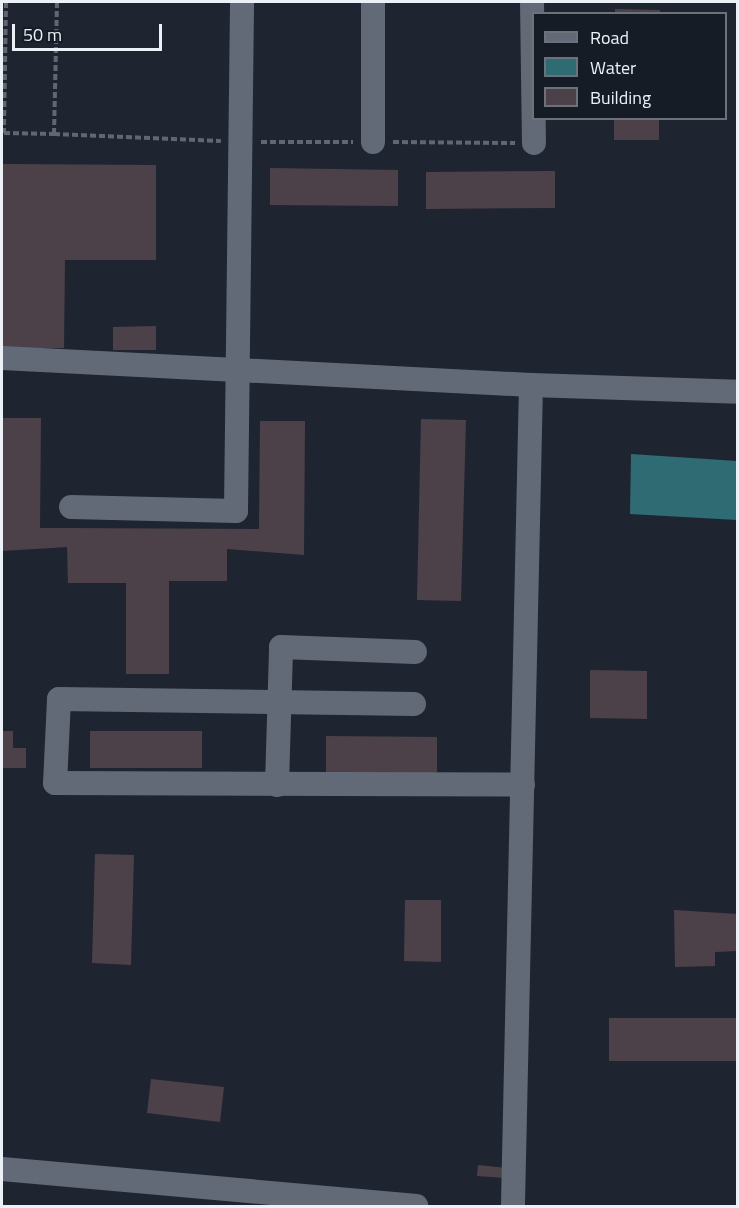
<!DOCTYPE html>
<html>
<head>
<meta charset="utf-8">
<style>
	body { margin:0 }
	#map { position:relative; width:739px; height:1208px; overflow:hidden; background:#1f2530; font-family:"Titillium Web",sans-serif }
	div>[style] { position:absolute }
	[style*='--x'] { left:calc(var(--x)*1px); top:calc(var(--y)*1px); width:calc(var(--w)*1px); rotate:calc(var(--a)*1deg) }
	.water>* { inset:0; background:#2e6b73 }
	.building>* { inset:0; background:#4d4149 }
	.path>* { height:4px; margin-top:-2px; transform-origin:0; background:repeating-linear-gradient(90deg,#616670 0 6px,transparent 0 9px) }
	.minor>* { height:24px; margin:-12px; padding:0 12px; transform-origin:12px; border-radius:12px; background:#636a77 }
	span { translate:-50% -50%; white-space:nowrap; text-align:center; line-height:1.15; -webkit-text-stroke:4.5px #161c26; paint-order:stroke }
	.frame { position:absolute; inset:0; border:3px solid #ecf0f7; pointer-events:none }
	.legend { position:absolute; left:532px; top:12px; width:195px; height:108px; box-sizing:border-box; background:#161c26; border:2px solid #6c717a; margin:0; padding:8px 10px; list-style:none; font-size:18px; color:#ecf0f7 }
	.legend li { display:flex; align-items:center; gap:12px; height:30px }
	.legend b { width:30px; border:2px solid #6c717a }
	.scale { position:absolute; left:12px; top:24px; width:150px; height:27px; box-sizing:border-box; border:3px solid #ecf0f7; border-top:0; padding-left:8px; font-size:18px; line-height:21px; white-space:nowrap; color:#ecf0f7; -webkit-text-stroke:4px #161c26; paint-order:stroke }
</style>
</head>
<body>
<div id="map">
	<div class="water">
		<div style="clip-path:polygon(631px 454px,737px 461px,737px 520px,630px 514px)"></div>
	</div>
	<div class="building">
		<div style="clip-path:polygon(615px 9px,660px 10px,660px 14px,615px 14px)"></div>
		<div style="clip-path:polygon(614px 118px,659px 118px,659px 140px,614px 140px)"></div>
		<div style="clip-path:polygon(2px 164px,156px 165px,156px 260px,65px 260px,64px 348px,2px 348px)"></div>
		<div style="clip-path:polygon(270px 168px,398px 170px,398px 206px,270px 205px)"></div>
		<div style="clip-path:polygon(555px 171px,555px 208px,426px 209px,426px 172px)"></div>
		<div style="clip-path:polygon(156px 326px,156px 350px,113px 350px,113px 327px)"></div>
		<div style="clip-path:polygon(2px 418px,41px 418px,40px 528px,67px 528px,259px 529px,260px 421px,305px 421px,304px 555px,227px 549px,227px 581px,169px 581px,169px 674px,126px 674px,126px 583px,68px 583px,67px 547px,2px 551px)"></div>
		<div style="clip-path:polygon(421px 419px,466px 420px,461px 601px,417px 600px)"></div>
		<div style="clip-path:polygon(590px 670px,647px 671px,647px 719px,590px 718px)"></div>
		<div style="clip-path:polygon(2px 731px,13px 731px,13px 748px,26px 748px,26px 768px,2px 768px)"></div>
		<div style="clip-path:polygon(90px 731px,202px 731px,202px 768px,90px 768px)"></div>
		<div style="clip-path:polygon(326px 736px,437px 737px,437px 774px,326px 774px)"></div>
		<div style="clip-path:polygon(95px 854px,134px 855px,131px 965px,92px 963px)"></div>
		<div style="clip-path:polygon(405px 900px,441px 900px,441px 962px,404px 961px)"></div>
		<div style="clip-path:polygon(674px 910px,738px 914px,738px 951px,715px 952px,715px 966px,675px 967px)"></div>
		<div style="clip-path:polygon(609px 1018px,738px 1018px,738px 1061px,609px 1061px)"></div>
		<div style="clip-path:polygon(151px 1079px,224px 1087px,220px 1122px,147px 1113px)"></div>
		<div style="clip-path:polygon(478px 1165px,507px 1168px,506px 1178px,477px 1176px)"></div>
	</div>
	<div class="path">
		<div style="--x:6;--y:2;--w:131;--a:90.9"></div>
		<div style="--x:4;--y:133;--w:50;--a:1.1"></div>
		<div style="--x:54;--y:134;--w:132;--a:-88.7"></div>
		<div style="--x:54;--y:134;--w:167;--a:2.4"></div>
		<div style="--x:261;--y:142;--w:92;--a:0"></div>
		<div style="--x:393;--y:142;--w:122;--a:0.5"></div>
	</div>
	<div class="minor">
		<div style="--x:532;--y:2;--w:141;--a:89.2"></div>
		<div style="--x:373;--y:142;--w:140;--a:-90"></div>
		<div style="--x:2;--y:358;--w:530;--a:2.92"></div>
		<div style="--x:531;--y:385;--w:821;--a:91.26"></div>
		<div style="--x:531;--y:385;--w:207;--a:1.9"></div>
		<div style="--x:71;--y:507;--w:165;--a:1.4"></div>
		<div style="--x:236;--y:511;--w:509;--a:-89.32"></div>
		<div style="--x:414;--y:704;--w:355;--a:-179.2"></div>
		<div style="--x:59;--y:699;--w:84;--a:92.7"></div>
		<div style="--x:55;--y:783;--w:468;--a:0.2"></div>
		<div style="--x:277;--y:785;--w:138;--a:-88.3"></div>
		<div style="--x:281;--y:647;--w:134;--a:2.1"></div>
		<div style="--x:2;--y:1169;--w:416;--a:5.1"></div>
	</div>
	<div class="frame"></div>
	<ul class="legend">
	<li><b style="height:8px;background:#636a77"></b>Road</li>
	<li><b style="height:16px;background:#2e6b73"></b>Water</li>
	<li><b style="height:16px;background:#4d4149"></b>Building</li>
	</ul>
	<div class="scale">50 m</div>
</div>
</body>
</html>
